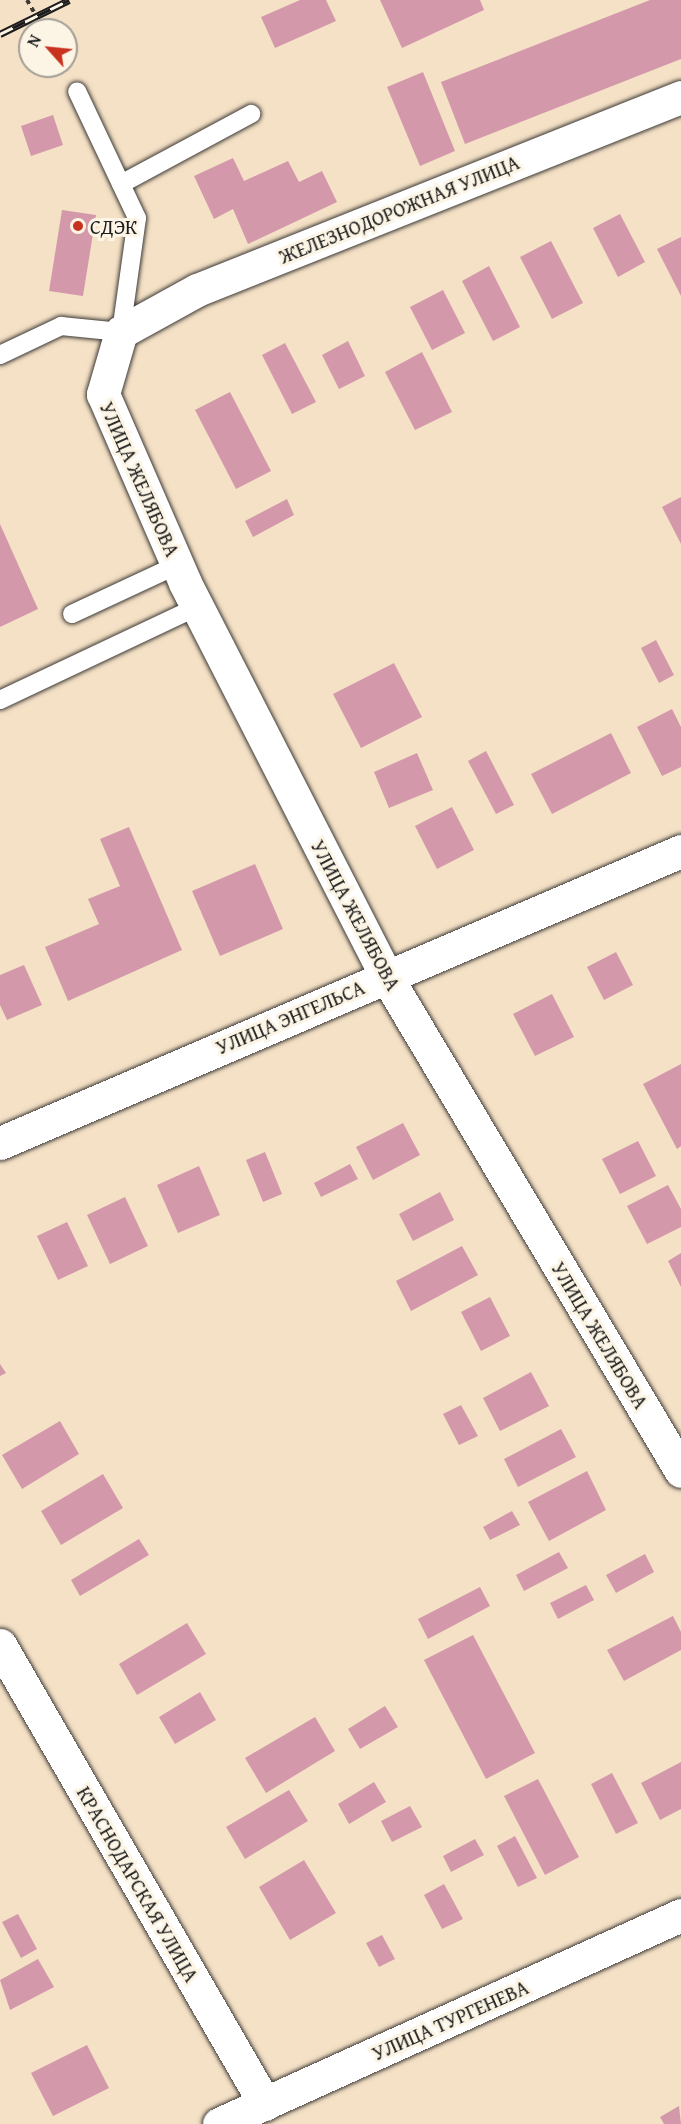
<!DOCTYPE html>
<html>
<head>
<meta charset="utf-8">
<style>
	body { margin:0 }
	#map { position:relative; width:681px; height:2124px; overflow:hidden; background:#f5e1c6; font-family:"Gentium Book Plus",serif }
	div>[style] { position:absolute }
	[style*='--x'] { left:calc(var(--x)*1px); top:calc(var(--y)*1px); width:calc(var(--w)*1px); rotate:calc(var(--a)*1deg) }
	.building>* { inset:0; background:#d399ab }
	.path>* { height:4px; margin-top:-2px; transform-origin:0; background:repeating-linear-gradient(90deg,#3d3a36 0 4.5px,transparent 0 9px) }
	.roads { filter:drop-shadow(0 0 2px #3d3a36) drop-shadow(0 0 2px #3d3a36) }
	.lane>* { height:18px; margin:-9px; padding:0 9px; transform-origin:9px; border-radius:9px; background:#fff }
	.street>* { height:33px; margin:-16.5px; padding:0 16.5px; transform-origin:16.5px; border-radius:16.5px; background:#fff }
	.secondary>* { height:33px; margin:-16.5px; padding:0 16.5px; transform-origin:16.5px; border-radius:16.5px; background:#fff }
	.rail>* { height:7px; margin-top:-3.5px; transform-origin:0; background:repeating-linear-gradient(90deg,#fcf5e5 0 14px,#1c1c1c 0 28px); box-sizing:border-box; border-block:2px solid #1c1c1c }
	.dots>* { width:16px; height:16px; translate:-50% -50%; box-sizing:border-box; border:3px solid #fcf5e5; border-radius:50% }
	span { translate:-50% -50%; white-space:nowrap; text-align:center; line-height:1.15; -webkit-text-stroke:6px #fcf5e5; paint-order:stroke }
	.street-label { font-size:20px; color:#1c1c1c }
	.poi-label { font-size:20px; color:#1c1c1c }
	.left { translate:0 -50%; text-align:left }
	.north { position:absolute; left:18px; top:18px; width:60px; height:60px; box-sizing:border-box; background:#fcf5e5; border:2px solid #a29e95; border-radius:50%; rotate:297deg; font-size:16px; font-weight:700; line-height:24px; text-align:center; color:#1c1c1c }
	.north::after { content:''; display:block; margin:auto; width:21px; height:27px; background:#c8321e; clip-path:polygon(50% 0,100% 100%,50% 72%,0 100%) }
</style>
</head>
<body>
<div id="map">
	<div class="building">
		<div style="clip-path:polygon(300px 0,326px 0,336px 21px,275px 48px,261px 17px)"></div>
		<div style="clip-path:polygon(380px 0,480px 0,484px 10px,402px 48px)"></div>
		<div style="clip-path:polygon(650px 0,681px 0,681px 59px,465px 144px,441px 82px)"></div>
		<div style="clip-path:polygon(423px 72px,455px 151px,420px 166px,387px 87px)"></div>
		<div style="clip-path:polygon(53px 115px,63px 145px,31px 156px,21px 126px)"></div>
		<div style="clip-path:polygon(233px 158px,244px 181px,288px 161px,299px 182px,322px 171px,337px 202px,248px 244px,233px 209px,214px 219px,194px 176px)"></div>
		<div style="clip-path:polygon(62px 210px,96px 215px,83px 296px,49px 291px)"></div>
		<div style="clip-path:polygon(620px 214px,645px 262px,618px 277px,593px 228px)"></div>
		<div style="clip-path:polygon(681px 237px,681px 296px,657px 249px)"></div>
		<div style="clip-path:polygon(551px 241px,583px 303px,552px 319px,520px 257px)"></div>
		<div style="clip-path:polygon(489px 266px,520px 327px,493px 341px,462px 281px)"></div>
		<div style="clip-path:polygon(443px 290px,465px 333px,432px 350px,410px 307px)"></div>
		<div style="clip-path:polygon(348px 341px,365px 376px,339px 389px,322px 355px)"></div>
		<div style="clip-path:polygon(285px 343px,316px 402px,292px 414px,262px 355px)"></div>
		<div style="clip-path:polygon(422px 352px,452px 412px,415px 430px,385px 372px)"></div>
		<div style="clip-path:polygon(230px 392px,271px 471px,236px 489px,195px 410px)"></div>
		<div style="clip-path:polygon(681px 497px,681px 544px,662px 507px)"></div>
		<div style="clip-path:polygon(287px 499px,294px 515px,253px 537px,245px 521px)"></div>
		<div style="clip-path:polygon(0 524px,38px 609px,0 627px)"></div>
		<div style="clip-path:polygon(656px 640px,674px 675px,659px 683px,641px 648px)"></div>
		<div style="clip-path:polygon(394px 663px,422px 717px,361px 748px,333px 694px)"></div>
		<div style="clip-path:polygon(672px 709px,681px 727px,681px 767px,662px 776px,637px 727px)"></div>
		<div style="clip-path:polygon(611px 733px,631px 773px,552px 814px,531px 774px)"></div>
		<div style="clip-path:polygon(486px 751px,514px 805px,496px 814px,468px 761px)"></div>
		<div style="clip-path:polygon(417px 753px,433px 790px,389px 808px,374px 772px)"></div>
		<div style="clip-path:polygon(452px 807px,474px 850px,437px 869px,415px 826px)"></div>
		<div style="clip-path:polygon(129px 827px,182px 950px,68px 1001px,45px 947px,99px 924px,88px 899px,120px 886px,100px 839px)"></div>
		<div style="clip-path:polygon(255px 864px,283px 929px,220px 956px,192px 891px)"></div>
		<div style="clip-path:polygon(616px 952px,633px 985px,604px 1000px,587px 967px)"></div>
		<div style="clip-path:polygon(24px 965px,42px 1005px,7px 1020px,0 1005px,0 975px)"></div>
		<div style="clip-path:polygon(552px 994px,574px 1037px,535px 1056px,513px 1014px)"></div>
		<div style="clip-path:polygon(681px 1064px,681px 1146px,677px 1149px,643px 1084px)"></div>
		<div style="clip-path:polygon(403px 1123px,420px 1155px,373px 1180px,356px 1147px)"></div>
		<div style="clip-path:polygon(638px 1141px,656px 1176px,620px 1194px,602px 1159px)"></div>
		<div style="clip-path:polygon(265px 1152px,282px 1194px,263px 1202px,246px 1160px)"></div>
		<div style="clip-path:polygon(350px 1164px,358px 1179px,321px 1197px,314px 1183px)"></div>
		<div style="clip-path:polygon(199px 1166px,220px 1215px,178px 1233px,157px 1185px)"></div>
		<div style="clip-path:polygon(668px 1185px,681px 1209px,681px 1227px,647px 1244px,627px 1206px)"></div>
		<div style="clip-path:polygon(440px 1192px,454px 1220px,413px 1241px,399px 1214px)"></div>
		<div style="clip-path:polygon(125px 1197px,148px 1246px,110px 1264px,87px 1215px)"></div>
		<div style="clip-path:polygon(67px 1222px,88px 1266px,58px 1280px,37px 1236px)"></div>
		<div style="clip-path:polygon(462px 1246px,478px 1275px,411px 1311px,396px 1281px)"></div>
		<div style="clip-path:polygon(681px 1253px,681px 1287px,668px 1261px)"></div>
		<div style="clip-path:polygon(490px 1297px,510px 1336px,481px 1351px,461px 1312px)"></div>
		<div style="clip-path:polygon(0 1364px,6px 1373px,0 1376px)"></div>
		<div style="clip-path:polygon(531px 1372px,549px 1406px,500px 1431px,483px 1398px)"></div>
		<div style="clip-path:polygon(461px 1405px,478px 1436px,459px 1445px,443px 1414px)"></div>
		<div style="clip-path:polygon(60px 1421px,79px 1454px,22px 1489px,2px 1455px)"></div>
		<div style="clip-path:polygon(561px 1429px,576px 1457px,518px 1487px,504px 1459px)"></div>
		<div style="clip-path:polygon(587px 1471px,606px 1510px,549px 1541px,528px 1502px)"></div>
		<div style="clip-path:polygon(103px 1474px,123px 1508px,61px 1545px,41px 1511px)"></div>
		<div style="clip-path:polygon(512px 1511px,520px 1525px,490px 1540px,483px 1527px)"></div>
		<div style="clip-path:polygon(139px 1539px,149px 1555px,80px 1596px,71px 1580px)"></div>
		<div style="clip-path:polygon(559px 1552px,568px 1568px,524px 1591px,516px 1575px)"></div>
		<div style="clip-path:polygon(645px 1554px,654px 1572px,616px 1593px,606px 1575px)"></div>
		<div style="clip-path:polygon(586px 1585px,594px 1600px,558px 1619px,550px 1603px)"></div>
		<div style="clip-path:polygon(480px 1587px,490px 1606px,428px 1639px,418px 1619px)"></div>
		<div style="clip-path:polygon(673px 1616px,681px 1632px,681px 1650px,624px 1681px,607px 1650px)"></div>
		<div style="clip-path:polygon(187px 1623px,206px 1654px,137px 1695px,119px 1664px)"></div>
		<div style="clip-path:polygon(473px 1635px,535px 1753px,486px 1779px,424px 1660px)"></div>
		<div style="clip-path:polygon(200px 1692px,216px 1720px,175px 1744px,159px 1717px)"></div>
		<div style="clip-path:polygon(385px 1706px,398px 1727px,360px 1749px,348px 1729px)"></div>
		<div style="clip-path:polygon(315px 1717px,335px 1751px,266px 1793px,245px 1758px)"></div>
		<div style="clip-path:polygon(681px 1762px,681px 1809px,660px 1820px,641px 1783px)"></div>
		<div style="clip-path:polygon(612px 1773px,638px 1823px,616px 1834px,591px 1784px)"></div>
		<div style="clip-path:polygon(538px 1779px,579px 1857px,545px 1875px,504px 1796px)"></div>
		<div style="clip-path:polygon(374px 1782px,386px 1802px,349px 1824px,338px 1804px)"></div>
		<div style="clip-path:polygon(289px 1790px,308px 1821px,245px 1859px,226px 1827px)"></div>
		<div style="clip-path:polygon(410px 1806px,422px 1827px,392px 1842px,381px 1821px)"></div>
		<div style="clip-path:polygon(515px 1836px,537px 1878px,518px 1887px,497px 1846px)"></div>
		<div style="clip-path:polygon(475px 1839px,484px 1855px,451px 1872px,443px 1856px)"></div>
		<div style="clip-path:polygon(304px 1860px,336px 1913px,290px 1940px,259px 1887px)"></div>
		<div style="clip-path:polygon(444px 1884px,463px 1919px,442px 1929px,424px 1895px)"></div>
		<div style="clip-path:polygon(18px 1914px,37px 1949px,21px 1958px,2px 1922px)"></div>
		<div style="clip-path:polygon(382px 1935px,395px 1959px,379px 1967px,366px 1943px)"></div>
		<div style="clip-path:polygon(38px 1959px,54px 1987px,10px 2010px,0 1980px)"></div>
		<div style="clip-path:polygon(87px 2045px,109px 2088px,53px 2116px,31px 2073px)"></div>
		<div style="clip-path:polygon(679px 2106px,681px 2124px,664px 2124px,660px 2117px)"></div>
	</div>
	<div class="path">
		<div style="--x:27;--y:0;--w:34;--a:60"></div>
	</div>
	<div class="roads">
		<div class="lane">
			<div style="--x:121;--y:184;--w:148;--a:-28.3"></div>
			<div style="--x:0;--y:355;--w:68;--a:-25.4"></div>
			<div style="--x:61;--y:326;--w:60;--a:5.7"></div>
			<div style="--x:121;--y:332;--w:115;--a:-82"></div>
			<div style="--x:137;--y:218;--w:140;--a:-115.3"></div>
			<div style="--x:72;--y:614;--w:116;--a:-25"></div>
			<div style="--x:0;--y:700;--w:218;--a:-25.3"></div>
		</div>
		<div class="street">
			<div style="--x:681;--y:97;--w:521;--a:158.26"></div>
			<div style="--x:197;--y:290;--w:87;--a:151.1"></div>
			<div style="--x:121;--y:332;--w:65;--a:106.2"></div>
			<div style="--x:103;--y:394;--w:206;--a:66.5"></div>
			<div style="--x:185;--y:583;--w:441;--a:62.9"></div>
			<div style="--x:386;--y:976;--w:576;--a:59.21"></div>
			<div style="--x:0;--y:1143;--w:741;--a:-23.21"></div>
			<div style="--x:0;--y:1645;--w:530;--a:60"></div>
		</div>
		<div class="secondary">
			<div style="--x:219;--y:2124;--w:507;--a:-24.34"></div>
		</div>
	</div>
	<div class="rail">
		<div style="--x:0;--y:34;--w:77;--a:-26.2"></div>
	</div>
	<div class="dots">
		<div style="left:78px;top:226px;background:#c8321e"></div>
	</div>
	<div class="street-label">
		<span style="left:399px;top:209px;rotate:-22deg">ЖЕЛЕЗНОДОРОЖНАЯ УЛИЦА</span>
		<span style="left:140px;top:479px;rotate:66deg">УЛИЦА ЖЕЛЯБОВА</span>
		<span style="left:356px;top:915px;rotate:62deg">УЛИЦА ЖЕЛЯБОВА</span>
		<span style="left:290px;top:1017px;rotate:-23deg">УЛИЦА ЭНГЕЛЬСА</span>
		<span style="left:600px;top:1335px;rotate:59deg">УЛИЦА ЖЕЛЯБОВА</span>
		<span style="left:138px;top:1884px;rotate:60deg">КРАСНОДАРСКАЯ УЛИЦА</span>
		<span style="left:450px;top:2020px;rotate:-24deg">УЛИЦА ТУРГЕНЕВА</span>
	</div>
	<div class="poi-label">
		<span class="left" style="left:90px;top:226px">СДЭК</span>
	</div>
	<div class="north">N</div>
</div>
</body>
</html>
